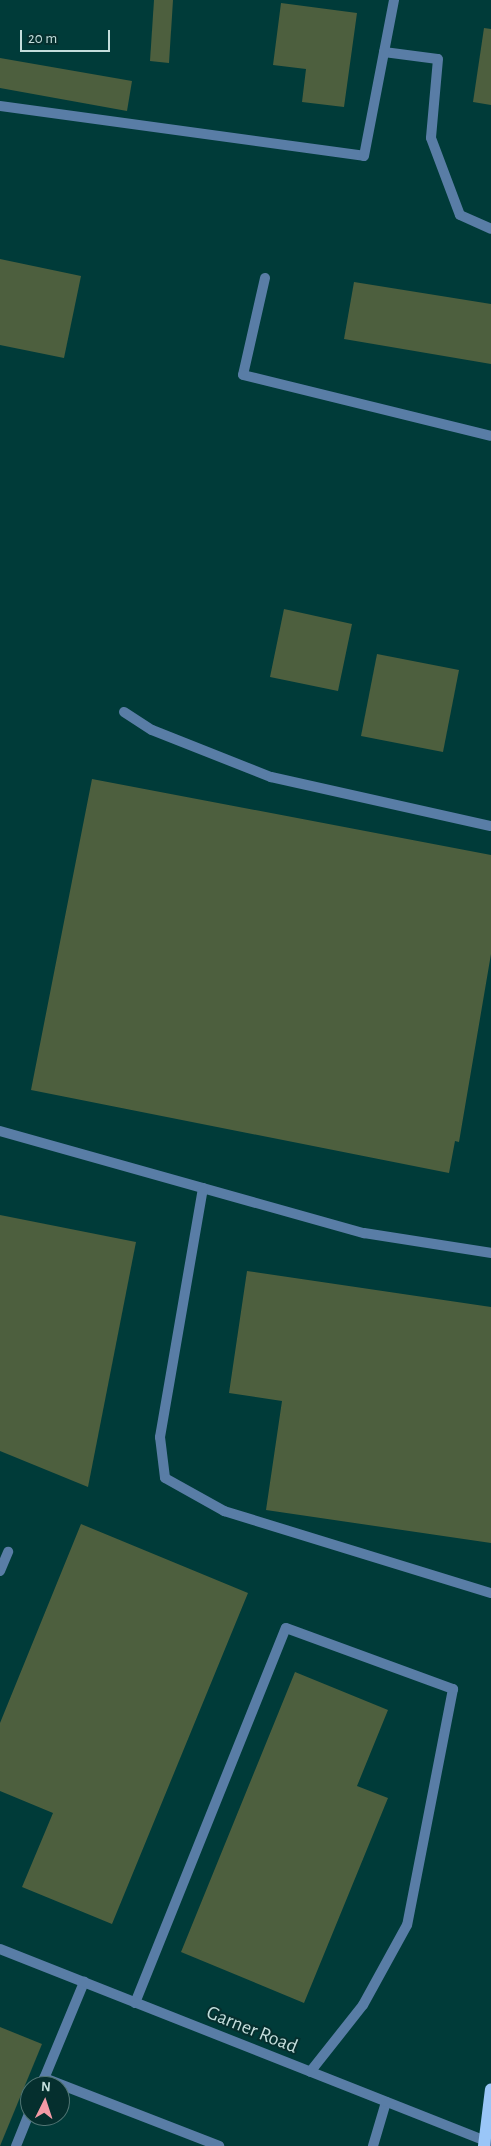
<!DOCTYPE html>
<html>
<head>
<meta charset="utf-8">
<style>
	body { margin:0 }
	#map { position:relative; width:491px; height:2146px; overflow:hidden; background:#003b39; font-family:"Alegreya Sans",sans-serif }
	div>[style] { position:absolute }
	[style*='--x'] { left:calc(var(--x)*1px); top:calc(var(--y)*1px); width:calc(var(--w)*1px); rotate:calc(var(--a)*1deg) }
	.building>* { inset:0; background:#4d5f3e }
	.service>* { height:10px; margin:-5px; padding:0 5px; transform-origin:5px; border-radius:5px; background:#597da6 }
	.minor>* { height:10px; margin:-5px; padding:0 5px; transform-origin:5px; border-radius:5px; background:#597da6 }
	.primary>* { height:12px; margin:-6px; padding:0 6px; transform-origin:6px; border-radius:6px; background:#9ac6f8 }
	span { translate:-50% -50%; white-space:nowrap; text-align:center; line-height:1.15; -webkit-text-stroke:4px #052f2e; paint-order:stroke }
	.street-label { font-size:20px; color:#c4dedc }
	.north { position:absolute; left:20px; top:2076px; width:50px; height:50px; box-sizing:border-box; background:#052f2e; border:1px solid #517574; border-radius:50%; rotate:4deg; font-size:14px; font-weight:700; line-height:20px; text-align:center; color:#c4dedc }
	.north::after { content:''; display:block; margin:auto; width:18px; height:22px; background:#f49aa6; clip-path:polygon(50% 0,100% 100%,50% 72%,0 100%) }
	.scale { position:absolute; left:20px; top:30px; width:90px; height:22px; box-sizing:border-box; border:2px solid #c4dedc; border-top:0; padding-left:6px; font-size:15px; line-height:18px; white-space:nowrap; color:#c4dedc; -webkit-text-stroke:4px #052f2e; paint-order:stroke }
</style>
</head>
<body>
<div id="map">
	<div class="building">
		<div style="clip-path:polygon(154px 0,173px 0,169px 63px,150px 61px)"></div>
		<div style="clip-path:polygon(281px 3px,357px 13px,344px 107px,302px 102px,306px 69px,273px 65px)"></div>
		<div style="clip-path:polygon(484px 28px,491px 29px,491px 105px,473px 102px)"></div>
		<div style="clip-path:polygon(0 58px,132px 81px,127px 111px,0 88px)"></div>
		<div style="clip-path:polygon(0 259px,81px 276px,64px 358px,0 345px)"></div>
		<div style="clip-path:polygon(354px 282px,491px 304px,491px 364px,344px 339px)"></div>
		<div style="clip-path:polygon(284px 609px,352px 624px,338px 691px,270px 677px)"></div>
		<div style="clip-path:polygon(377px 654px,459px 670px,443px 752px,361px 736px)"></div>
		<div style="clip-path:polygon(92px 779px,491px 855px,491px 954px,459px 1142px,455px 1141px,449px 1173px,31px 1090px)"></div>
		<div style="clip-path:polygon(0 1215px,136px 1242px,88px 1487px,0 1451px)"></div>
		<div style="clip-path:polygon(247px 1271px,491px 1307px,491px 1543px,266px 1510px,282px 1401px,229px 1393px)"></div>
		<div style="clip-path:polygon(81px 1524px,248px 1593px,112px 1924px,22px 1887px,53px 1813px,0 1791px,0 1723px)"></div>
		<div style="clip-path:polygon(295px 1672px,388px 1710px,357px 1786px,388px 1798px,304px 2003px,181px 1952px)"></div>
		<div style="clip-path:polygon(0 2027px,42px 2044px,0 2146px)"></div>
	</div>
	<div class="service">
		<div style="--x:384;--y:52;--w:54;--a:7.4"></div>
		<div style="--x:438;--y:59;--w:79;--a:95.1"></div>
		<div style="--x:431;--y:138;--w:82;--a:69.4"></div>
		<div style="--x:460;--y:215;--w:34;--a:24"></div>
		<div style="--x:0;--y:106;--w:367;--a:7.8"></div>
		<div style="--x:364;--y:156;--w:159;--a:-79.1"></div>
		<div style="--x:265;--y:278;--w:99;--a:102.8"></div>
		<div style="--x:243;--y:375;--w:255;--a:13.8"></div>
		<div style="--x:124;--y:712;--w:33;--a:33"></div>
		<div style="--x:152;--y:730;--w:128;--a:21.6"></div>
		<div style="--x:271;--y:777;--w:225;--a:12.6"></div>
		<div style="--x:0;--y:1131;--w:378;--a:15.7"></div>
		<div style="--x:364;--y:1233;--w:129;--a:8.9"></div>
		<div style="--x:203;--y:1188;--w:253;--a:99.8"></div>
		<div style="--x:160;--y:1437;--w:41;--a:83"></div>
		<div style="--x:165;--y:1478;--w:68;--a:29.2"></div>
		<div style="--x:224;--y:1511;--w:279;--a:17.1"></div>
		<div style="--x:0;--y:1571;--w:21;--a:-67"></div>
		<div style="--x:135;--y:2003;--w:404;--a:-68.1"></div>
		<div style="--x:286;--y:1628;--w:178;--a:20.1"></div>
		<div style="--x:453;--y:1689;--w:240;--a:101"></div>
		<div style="--x:407;--y:1925;--w:91;--a:118.8"></div>
		<div style="--x:363;--y:2005;--w:85;--a:128.3"></div>
		<div style="--x:44;--y:2078;--w:188;--a:21.2"></div>
		<div style="--x:41;--y:2086;--w:113;--a:-67.5"></div>
		<div style="--x:16;--y:2146;--w:37;--a:-68"></div>
		<div style="--x:373;--y:2146;--w:46;--a:-73.5"></div>
	</div>
	<div class="minor">
		<div style="--x:0;--y:1949;--w:528;--a:21.56"></div>
	</div>
	<div class="primary">
		<div style="--x:484;--y:2146;--w:57;--a:-83"></div>
	</div>
	<div class="street-label">
		<span style="left:252px;top:2030px;rotate:22deg">Garner Road</span>
	</div>
	<div class="north">N</div>
	<div class="scale">20 m</div>
</div>
</body>
</html>
